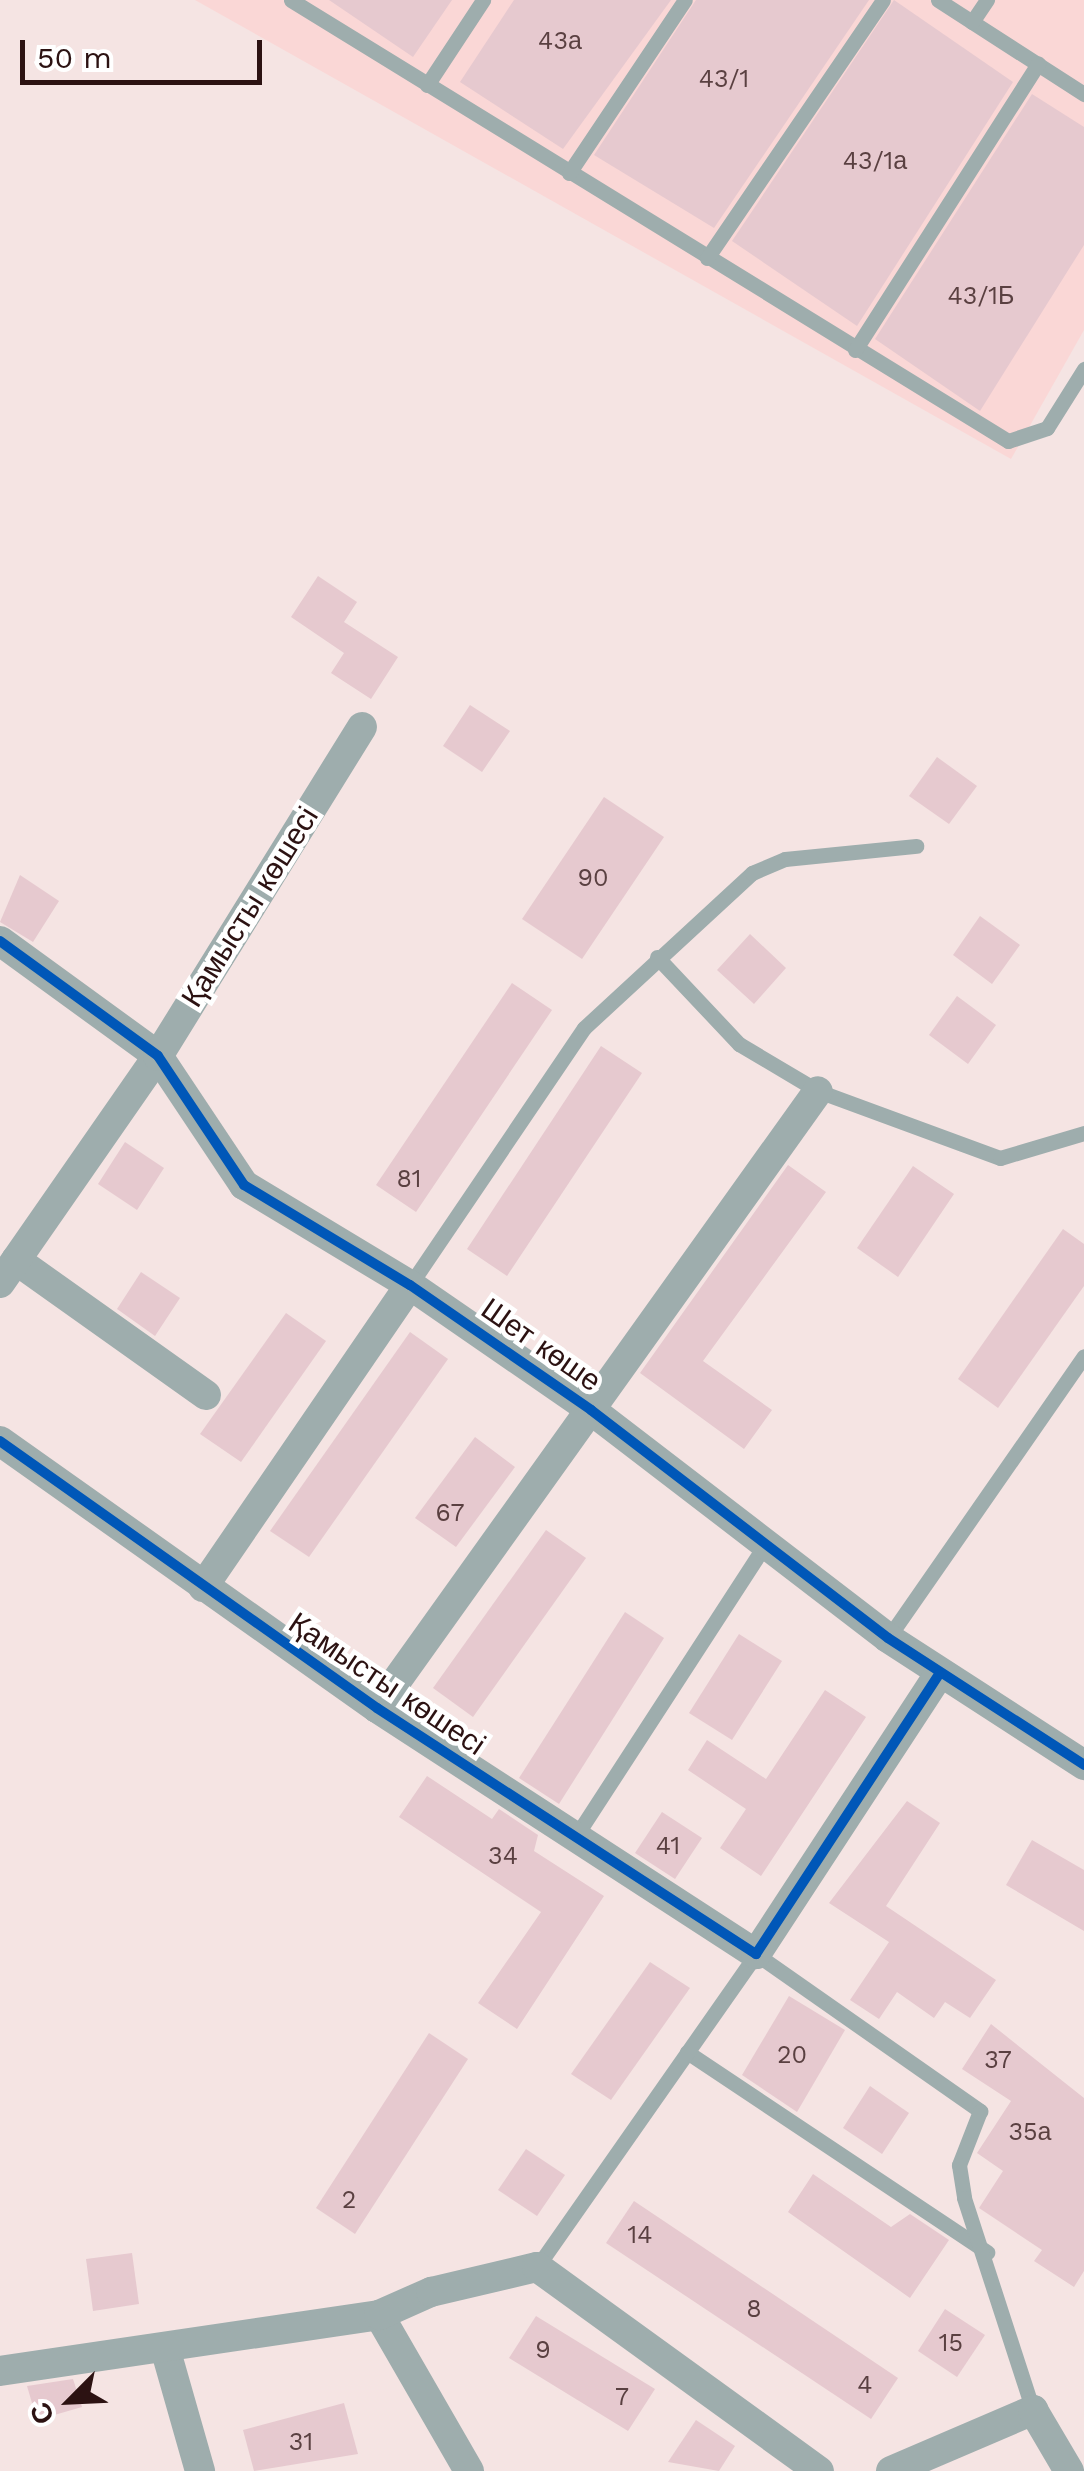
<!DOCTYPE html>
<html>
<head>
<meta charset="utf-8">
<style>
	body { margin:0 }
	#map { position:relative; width:1084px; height:2471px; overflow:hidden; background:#f5e4e3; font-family:"Work Sans",sans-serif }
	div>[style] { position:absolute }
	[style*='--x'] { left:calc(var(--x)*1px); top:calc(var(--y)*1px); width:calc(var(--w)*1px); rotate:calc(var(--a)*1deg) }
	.built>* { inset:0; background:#fad7d6 }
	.building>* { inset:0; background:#e6c9cf }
	.service>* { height:15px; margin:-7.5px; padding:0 7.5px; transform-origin:7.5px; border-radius:7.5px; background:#9eadad }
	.minor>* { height:30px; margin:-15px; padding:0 15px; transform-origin:15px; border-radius:15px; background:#9eadad }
	.cycleway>* { height:10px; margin:-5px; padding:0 5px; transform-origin:5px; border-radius:5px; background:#0057b8 }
	span { translate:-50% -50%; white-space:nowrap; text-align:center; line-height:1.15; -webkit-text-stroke:9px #fff; paint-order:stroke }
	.number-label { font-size:25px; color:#5a4041 }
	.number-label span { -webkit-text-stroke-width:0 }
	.street-label { font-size:30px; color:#2c1212 }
	.north { position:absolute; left:20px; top:2351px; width:100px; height:100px; -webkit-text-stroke:8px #fff; paint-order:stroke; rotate:246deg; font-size:28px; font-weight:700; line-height:40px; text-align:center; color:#2c1212 }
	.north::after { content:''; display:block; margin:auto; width:35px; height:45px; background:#2c1212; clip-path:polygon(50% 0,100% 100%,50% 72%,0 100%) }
	.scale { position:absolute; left:20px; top:40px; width:242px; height:45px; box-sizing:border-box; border:5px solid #2c1212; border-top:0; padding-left:12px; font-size:30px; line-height:35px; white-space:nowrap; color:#2c1212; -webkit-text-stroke:8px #fff; paint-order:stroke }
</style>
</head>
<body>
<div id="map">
	<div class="built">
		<div style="clip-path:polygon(195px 0,1084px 0,1084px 330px,1011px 459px)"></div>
	</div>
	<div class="building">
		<div style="clip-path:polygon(329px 0,452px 0,413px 57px)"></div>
		<div style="clip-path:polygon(514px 0,671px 0,563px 149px,460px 82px)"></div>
		<div style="clip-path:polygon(696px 0,869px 0,714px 228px,594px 155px)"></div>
		<div style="clip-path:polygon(894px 0,1013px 82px,857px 326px,732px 241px)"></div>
		<div style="clip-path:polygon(1032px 94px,1084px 127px,1084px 245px,980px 411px,875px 339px)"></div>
		<div style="clip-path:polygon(318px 576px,357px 602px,344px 622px,398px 657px,371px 699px,331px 673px,344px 653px,291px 617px)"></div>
		<div style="clip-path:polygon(470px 705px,510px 731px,482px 772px,443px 746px)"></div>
		<div style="clip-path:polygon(937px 757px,977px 786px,949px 824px,909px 796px)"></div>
		<div style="clip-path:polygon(604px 797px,664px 837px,582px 959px,522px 919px)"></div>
		<div style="clip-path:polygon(20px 875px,59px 901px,33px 942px,0 922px)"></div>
		<div style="clip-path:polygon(980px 916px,1020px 945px,992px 984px,953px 955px)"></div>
		<div style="clip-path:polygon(750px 934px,786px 968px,754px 1004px,717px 970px)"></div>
		<div style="clip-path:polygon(512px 983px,552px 1010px,416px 1212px,376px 1185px)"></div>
		<div style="clip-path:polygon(957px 996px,996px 1025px,968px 1064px,929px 1035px)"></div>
		<div style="clip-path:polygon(601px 1046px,642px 1073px,507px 1276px,467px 1249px)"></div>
		<div style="clip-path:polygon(125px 1142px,164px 1168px,137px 1210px,98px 1184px)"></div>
		<div style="clip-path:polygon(788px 1165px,826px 1192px,703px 1361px,772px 1410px,744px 1449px,640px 1373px)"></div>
		<div style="clip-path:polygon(913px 1166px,954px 1194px,898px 1277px,857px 1248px)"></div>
		<div style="clip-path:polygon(1063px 1229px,1084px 1244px,1084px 1286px,998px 1408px,958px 1379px)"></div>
		<div style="clip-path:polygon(141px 1272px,180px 1298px,155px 1336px,117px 1309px)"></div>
		<div style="clip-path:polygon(286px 1313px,326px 1341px,241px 1462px,200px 1434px)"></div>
		<div style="clip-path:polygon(410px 1332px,448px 1359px,309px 1557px,270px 1531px)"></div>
		<div style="clip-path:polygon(475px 1437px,515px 1467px,456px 1547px,415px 1518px)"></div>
		<div style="clip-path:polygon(546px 1530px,586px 1558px,473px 1717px,433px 1688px)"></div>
		<div style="clip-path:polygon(625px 1612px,664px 1638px,559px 1804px,519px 1778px)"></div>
		<div style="clip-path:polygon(739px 1634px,782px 1661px,732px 1740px,689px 1713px)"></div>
		<div style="clip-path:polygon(825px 1690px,866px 1717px,761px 1876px,720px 1848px,746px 1809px,688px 1770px,707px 1740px,766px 1779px)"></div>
		<div style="clip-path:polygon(427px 1776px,492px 1819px,499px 1809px,538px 1835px,534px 1851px,604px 1896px,517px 2029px,478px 2003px,541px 1912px,399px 1817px)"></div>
		<div style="clip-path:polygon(907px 1801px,940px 1823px,886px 1906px,996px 1980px,970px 2018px,945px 2002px,934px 2018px,897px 1992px,879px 2019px,850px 2000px,889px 1942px,829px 1903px)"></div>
		<div style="clip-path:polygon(662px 1812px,702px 1838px,675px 1879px,635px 1853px)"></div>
		<div style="clip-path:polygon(1032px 1840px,1084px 1870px,1084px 1931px,1006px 1885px)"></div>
		<div style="clip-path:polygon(650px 1962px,690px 1988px,611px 2100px,571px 2074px)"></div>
		<div style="clip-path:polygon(789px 1996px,845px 2030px,797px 2112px,742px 2075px)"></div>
		<div style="clip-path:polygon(991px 2024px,1084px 2098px,1084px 2271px,1074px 2287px,1034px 2261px,1042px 2250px,979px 2208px,1003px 2171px,977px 2153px,1011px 2101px,962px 2069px)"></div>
		<div style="clip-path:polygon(429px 2033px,468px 2059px,355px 2234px,316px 2208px)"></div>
		<div style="clip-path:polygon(870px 2086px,909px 2113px,882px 2154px,843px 2128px)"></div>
		<div style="clip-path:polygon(526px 2149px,565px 2175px,537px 2216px,498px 2190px)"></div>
		<div style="clip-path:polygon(813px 2174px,891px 2227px,910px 2214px,949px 2240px,910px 2298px,788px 2212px)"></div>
		<div style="clip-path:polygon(634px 2201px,898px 2378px,871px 2419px,606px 2243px)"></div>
		<div style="clip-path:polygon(132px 2253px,139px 2304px,93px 2311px,86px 2259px)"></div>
		<div style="clip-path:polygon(945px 2309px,985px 2335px,957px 2377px,918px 2351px)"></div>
		<div style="clip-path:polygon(536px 2316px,655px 2389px,628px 2431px,509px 2358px)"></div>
		<div style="clip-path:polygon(73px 2379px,82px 2407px,37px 2420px,27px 2386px)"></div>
		<div style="clip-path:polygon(344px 2403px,358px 2454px,254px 2471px,243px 2430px)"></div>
		<div style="clip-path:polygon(696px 2420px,735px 2446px,719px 2471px,668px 2462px)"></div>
	</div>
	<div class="service">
		<div style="--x:291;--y:0;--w:842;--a:31.59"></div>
		<div style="--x:1008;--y:441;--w:41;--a:-18.4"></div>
		<div style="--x:1047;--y:428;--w:70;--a:-57.9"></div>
		<div style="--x:938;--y:0;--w:174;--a:32.8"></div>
		<div style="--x:972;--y:22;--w:27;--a:-56"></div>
		<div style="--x:427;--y:85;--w:102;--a:-56.6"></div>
		<div style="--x:569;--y:173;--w:208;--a:-56.2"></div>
		<div style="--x:707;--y:258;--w:312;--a:-55.7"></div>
		<div style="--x:855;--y:350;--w:340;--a:-57.4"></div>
		<div style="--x:657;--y:957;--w:120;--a:46.7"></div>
		<div style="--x:739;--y:1044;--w:92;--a:30.7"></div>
		<div style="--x:818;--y:1091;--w:194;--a:20.2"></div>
		<div style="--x:1000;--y:1158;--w:88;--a:-16.6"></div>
		<div style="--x:410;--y:1285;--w:310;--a:-55.9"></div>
		<div style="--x:584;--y:1028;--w:229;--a:-42.7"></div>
		<div style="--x:752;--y:873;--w:36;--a:-23"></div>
		<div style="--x:785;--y:859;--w:132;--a:-5.7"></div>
		<div style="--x:888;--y:1638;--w:343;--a:-55.2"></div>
		<div style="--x:574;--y:1839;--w:351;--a:-57"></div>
		<div style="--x:687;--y:2052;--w:361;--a:33.7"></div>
		<div style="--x:537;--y:2267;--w:382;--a:-55"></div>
		<div style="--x:756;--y:1954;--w:274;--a:35"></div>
		<div style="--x:980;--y:2111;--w:58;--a:111.3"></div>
		<div style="--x:959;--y:2165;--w:33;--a:81"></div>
		<div style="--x:964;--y:2198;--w:223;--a:72"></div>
	</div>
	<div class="minor">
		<div style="--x:0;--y:941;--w:195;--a:36"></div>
		<div style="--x:158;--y:1056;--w:155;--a:56.3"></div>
		<div style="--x:244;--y:1185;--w:194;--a:31.1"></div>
		<div style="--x:410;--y:1285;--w:220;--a:34.6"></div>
		<div style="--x:591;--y:1410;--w:374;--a:37.5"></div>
		<div style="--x:888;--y:1638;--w:234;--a:32.9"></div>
		<div style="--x:16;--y:1260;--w:233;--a:35.4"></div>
		<div style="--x:0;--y:1283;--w:277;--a:-55.2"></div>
		<div style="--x:158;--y:1056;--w:387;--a:-58.2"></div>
		<div style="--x:0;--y:1441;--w:462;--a:35.3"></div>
		<div style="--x:377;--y:1708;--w:452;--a:33"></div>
		<div style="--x:756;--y:1954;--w:334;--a:-56.8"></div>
		<div style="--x:203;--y:1587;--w:366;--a:-55.6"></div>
		<div style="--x:377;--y:1708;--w:758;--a:-54.44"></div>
		<div style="--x:379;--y:2315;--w:180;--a:60"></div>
		<div style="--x:165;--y:2348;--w:128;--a:74.1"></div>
		<div style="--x:0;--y:2371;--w:383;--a:-8.4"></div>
		<div style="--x:379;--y:2315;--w:57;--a:-23.9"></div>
		<div style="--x:431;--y:2292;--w:109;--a:-13.3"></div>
		<div style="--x:537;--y:2267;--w:348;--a:35.9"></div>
		<div style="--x:891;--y:2471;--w:155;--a:-23.2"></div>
		<div style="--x:1033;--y:2410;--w:71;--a:59.5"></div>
	</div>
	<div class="cycleway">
		<div style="--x:0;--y:941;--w:195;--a:36"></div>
		<div style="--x:158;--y:1056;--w:155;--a:56.3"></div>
		<div style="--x:244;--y:1185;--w:194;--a:31.1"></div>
		<div style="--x:410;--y:1285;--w:220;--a:34.6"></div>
		<div style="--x:591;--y:1410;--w:374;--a:37.5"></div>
		<div style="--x:888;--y:1638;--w:234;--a:32.9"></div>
		<div style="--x:0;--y:1441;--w:462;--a:35.3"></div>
		<div style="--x:377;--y:1708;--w:452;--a:33"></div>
		<div style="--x:756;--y:1954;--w:334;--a:-56.8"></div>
	</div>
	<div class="number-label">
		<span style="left:560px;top:41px">43а</span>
		<span style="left:724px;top:79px">43/1</span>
		<span style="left:875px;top:161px">43/1а</span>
		<span style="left:981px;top:296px">43/1Б</span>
		<span style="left:593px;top:878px">90</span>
		<span style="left:409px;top:1179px">81</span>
		<span style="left:450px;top:1513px">67</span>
		<span style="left:668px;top:1846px">41</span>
		<span style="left:503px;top:1856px">34</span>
		<span style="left:792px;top:2055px">20</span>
		<span style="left:998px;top:2060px">37</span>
		<span style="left:1030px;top:2132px">35а</span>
		<span style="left:349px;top:2200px">2</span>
		<span style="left:640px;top:2235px">14</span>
		<span style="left:754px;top:2309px">8</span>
		<span style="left:951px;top:2343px">15</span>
		<span style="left:543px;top:2350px">9</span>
		<span style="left:865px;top:2385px">4</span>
		<span style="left:622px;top:2397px">7</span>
		<span style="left:301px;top:2442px">31</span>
	</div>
	<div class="street-label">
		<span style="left:250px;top:907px;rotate:-58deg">Қамысты көшесі</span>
		<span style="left:541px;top:1345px;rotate:35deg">Шет көше</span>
		<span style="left:387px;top:1684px;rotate:34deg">Қамысты көшесі</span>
	</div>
	<div class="north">С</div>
	<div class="scale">50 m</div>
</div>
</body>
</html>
